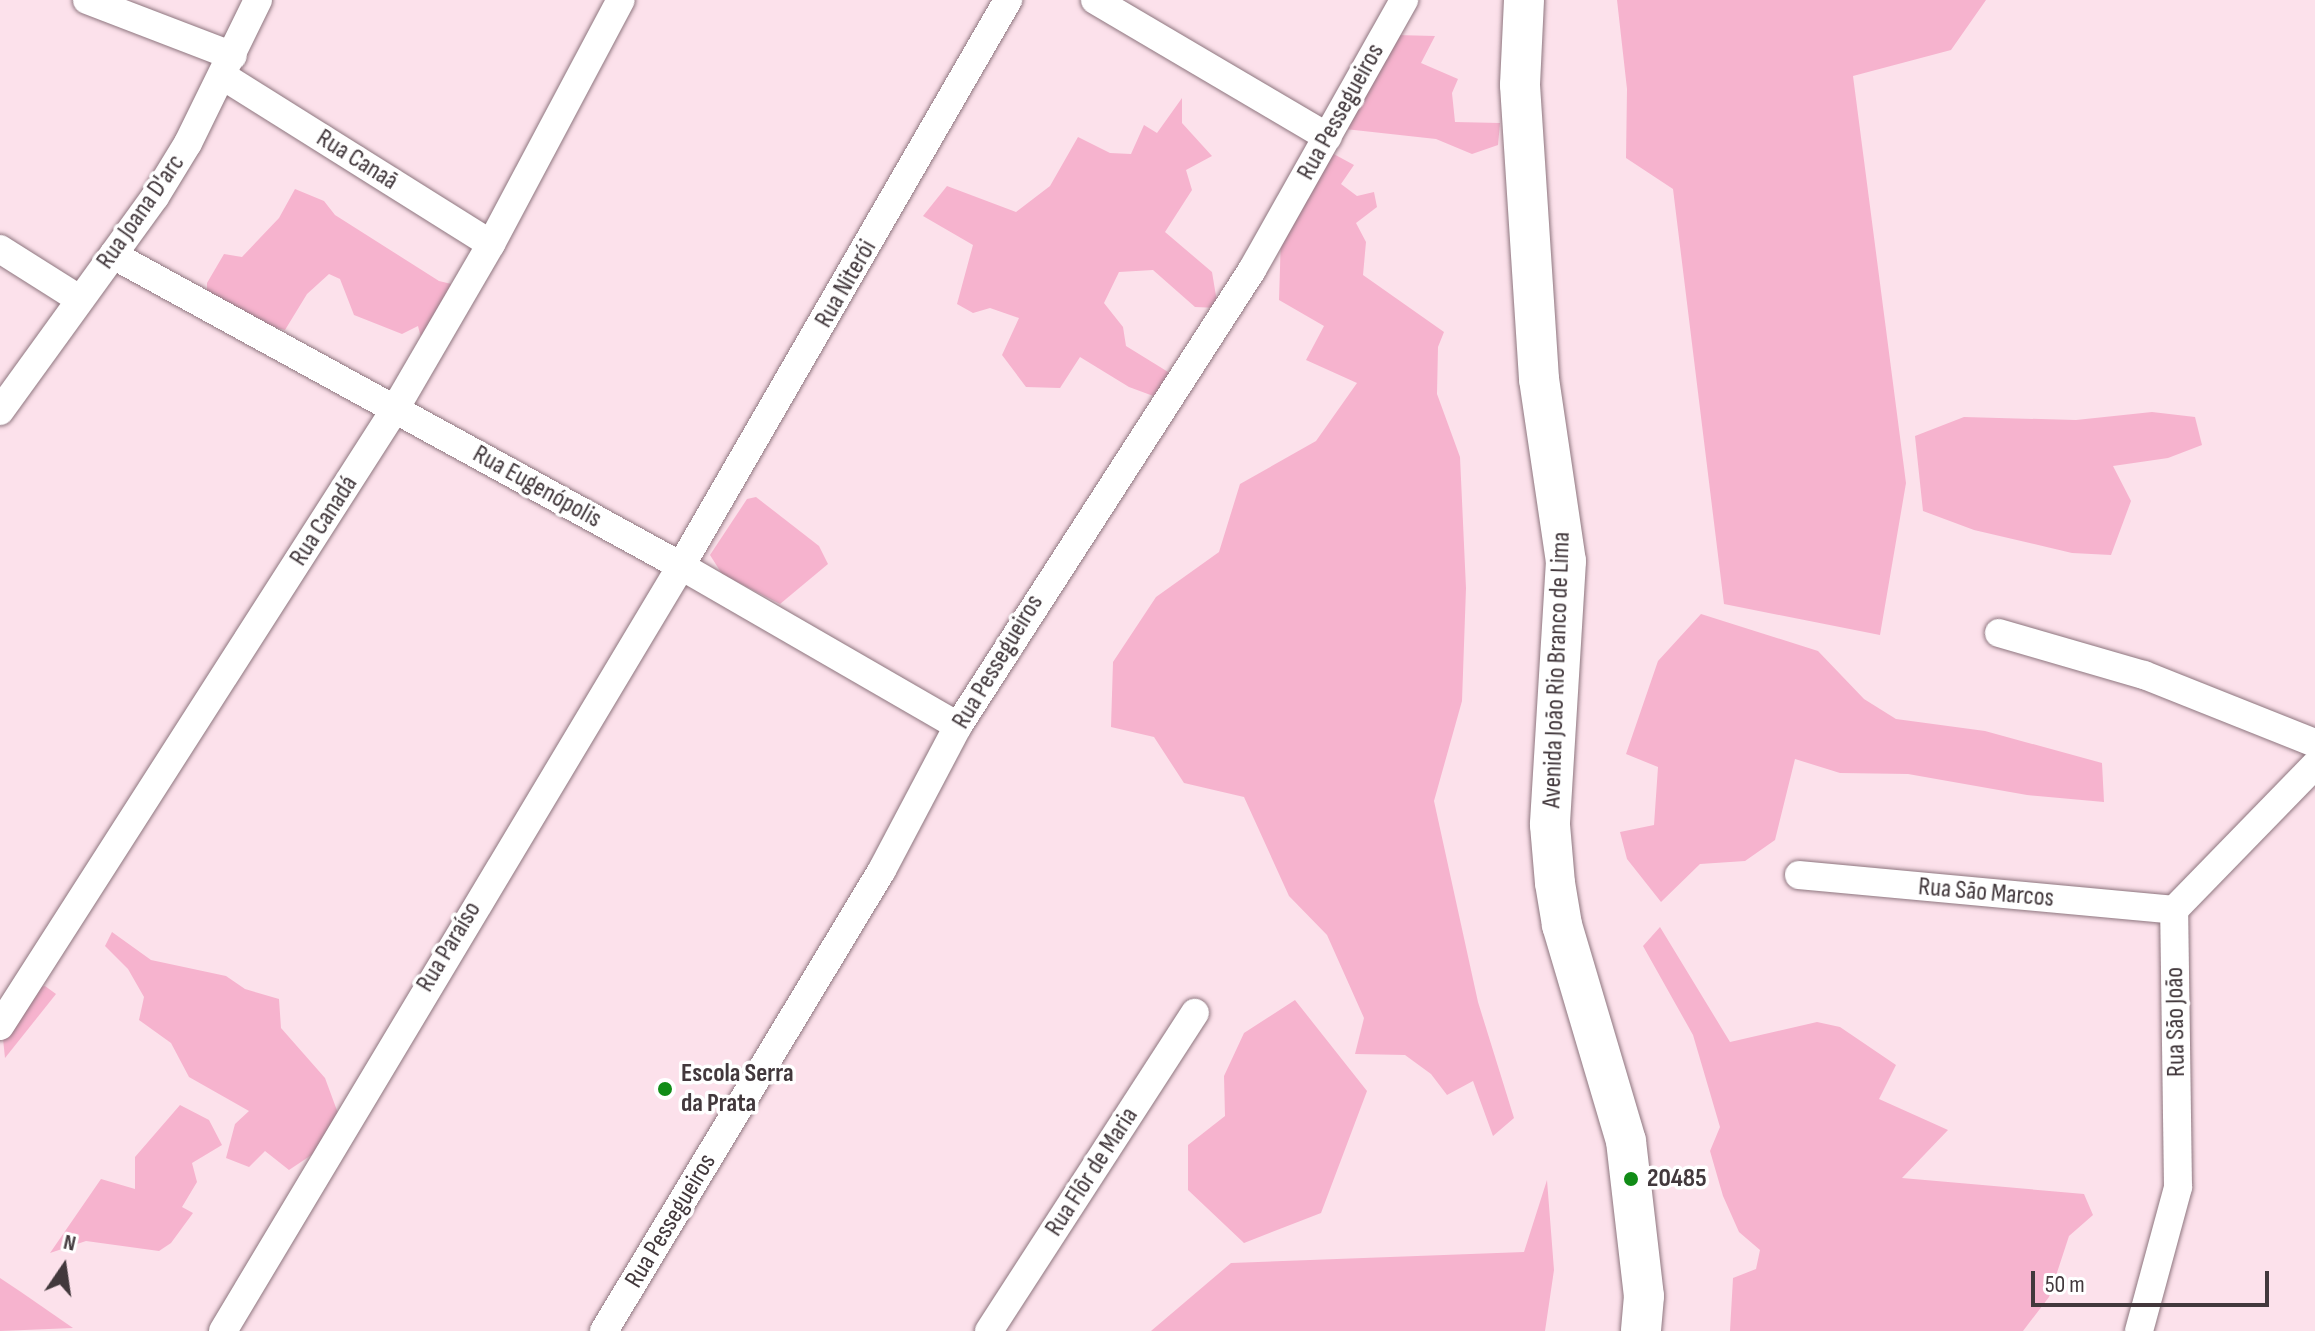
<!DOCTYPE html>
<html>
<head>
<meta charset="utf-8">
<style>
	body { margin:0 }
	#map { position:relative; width:2315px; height:1331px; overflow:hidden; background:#fce1eb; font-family:"Sofia Sans Condensed",sans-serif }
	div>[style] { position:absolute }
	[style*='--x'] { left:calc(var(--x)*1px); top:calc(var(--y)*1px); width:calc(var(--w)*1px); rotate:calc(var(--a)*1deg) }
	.green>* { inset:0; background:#f6b3ce }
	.roads { filter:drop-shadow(0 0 2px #8e767f) drop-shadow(0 0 2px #8e767f) }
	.minor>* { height:28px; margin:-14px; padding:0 14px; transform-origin:14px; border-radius:14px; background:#fff }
	.secondary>* { height:40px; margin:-20px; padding:0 20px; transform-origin:20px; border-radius:20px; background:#fff }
	.dots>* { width:22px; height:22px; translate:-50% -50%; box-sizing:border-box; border:4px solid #fff; border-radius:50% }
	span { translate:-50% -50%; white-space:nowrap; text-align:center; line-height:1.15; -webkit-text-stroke:7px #fff; paint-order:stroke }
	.street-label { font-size:26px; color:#42383c }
	.poi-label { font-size:26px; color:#42383c; font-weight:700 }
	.left { translate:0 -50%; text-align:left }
	.north { position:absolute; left:24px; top:1227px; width:80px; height:80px; -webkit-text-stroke:6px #fff; paint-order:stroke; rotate:13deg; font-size:22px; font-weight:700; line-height:32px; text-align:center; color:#42383c }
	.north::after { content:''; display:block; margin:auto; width:28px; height:36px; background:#42383c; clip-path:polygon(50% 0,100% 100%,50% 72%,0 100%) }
	.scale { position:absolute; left:2031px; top:1271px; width:238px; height:36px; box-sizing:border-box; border:4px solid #42383c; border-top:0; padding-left:10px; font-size:24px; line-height:28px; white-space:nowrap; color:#42383c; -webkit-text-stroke:6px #fff; paint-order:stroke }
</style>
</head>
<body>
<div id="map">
	<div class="green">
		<div style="clip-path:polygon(1617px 0,1986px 0,1951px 50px,1853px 76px,1906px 483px,1880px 635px,1724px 604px,1673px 189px,1626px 158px,1627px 89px)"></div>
		<div style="clip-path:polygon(1396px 35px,1435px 36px,1421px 63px,1458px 79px,1452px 93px,1455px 122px,1500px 123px,1498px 145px,1472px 154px,1436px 139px,1345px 129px)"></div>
		<div style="clip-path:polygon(1182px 98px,1182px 123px,1212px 156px,1186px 170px,1192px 190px,1165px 232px,1212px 272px,1218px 308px,1195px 307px,1153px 270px,1119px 272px,1104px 303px,1123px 327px,1126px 346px,1173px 375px,1156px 397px,1129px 387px,1080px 357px,1060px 388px,1026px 387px,1002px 355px,1019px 318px,990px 308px,973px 313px,957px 304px,973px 245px,923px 216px,947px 186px,1016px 212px,1050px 186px,1078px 137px,1110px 153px,1131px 154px,1144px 125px,1157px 133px)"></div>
		<div style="clip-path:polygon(1330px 152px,1354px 165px,1341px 184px,1357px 196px,1374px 192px,1377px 207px,1356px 223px,1366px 242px,1363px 275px,1444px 332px,1438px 347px,1437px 394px,1460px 457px,1466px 588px,1462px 701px,1434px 801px,1478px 1002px,1514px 1118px,1493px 1136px,1473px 1081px,1447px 1095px,1431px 1074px,1405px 1055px,1355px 1054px,1364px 1018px,1327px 935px,1289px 896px,1244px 797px,1184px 783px,1154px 737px,1111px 727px,1113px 662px,1156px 597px,1219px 552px,1240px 484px,1316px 441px,1357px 383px,1306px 360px,1324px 326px,1279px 300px,1281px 236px)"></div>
		<div style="clip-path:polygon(295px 189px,324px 201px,335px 215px,439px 281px,472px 289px,423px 345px,418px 326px,402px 334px,354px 315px,340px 279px,329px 274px,307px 294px,285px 330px,248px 321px,207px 297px,207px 283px,224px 254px,242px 257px,279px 218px)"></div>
		<div style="clip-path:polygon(2152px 412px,2195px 417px,2202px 445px,2168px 458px,2113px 466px,2131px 501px,2111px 555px,2072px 553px,1974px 530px,1923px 511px,1915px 436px,1964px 417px,2076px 420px)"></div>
		<div style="clip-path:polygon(756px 497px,819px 546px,828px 564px,780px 604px,722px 574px,710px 555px,747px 499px)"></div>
		<div style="clip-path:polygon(1701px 614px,1818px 651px,1864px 699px,1896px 719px,1985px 731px,2102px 763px,2104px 802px,2027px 795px,1908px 774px,1840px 773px,1795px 759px,1775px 840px,1745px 861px,1700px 864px,1661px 902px,1627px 859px,1620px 832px,1654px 825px,1658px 767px,1626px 754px,1658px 661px)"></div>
		<div style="clip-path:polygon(1660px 927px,1730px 1042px,1817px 1022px,1840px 1027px,1896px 1065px,1879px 1099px,1948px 1130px,1902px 1178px,2084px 1194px,2093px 1215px,2069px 1236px,2049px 1297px,2023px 1331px,1730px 1331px,1733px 1278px,1756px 1269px,1760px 1250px,1739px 1232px,1723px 1196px,1710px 1151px,1720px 1127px,1693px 1035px,1643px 946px)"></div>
		<div style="clip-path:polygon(112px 932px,151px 960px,226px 976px,245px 989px,279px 999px,281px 1028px,325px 1078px,339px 1116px,316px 1152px,289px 1170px,265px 1151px,249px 1167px,226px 1158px,235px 1124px,249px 1111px,189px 1077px,171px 1043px,139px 1020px,144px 997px,128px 969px,105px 946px)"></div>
		<div style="clip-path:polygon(45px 986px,56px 994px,5px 1058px,0 1010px,26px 991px)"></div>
		<div style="clip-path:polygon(1295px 1000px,1367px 1091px,1321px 1213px,1244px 1243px,1188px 1190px,1188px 1145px,1225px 1116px,1224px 1076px,1244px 1033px)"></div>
		<div style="clip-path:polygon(180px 1105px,209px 1120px,222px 1145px,192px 1163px,197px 1182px,182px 1207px,193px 1213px,171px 1243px,159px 1251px,86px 1241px,50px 1253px,101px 1179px,135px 1189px,135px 1157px)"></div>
		<div style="clip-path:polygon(1547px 1180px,1554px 1270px,1545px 1331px,1151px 1331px,1231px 1263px,1524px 1252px)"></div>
		<div style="clip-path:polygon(0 1278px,21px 1292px,73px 1328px,0 1331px)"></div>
	</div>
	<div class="roads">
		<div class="minor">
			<div style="--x:87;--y:0;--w:156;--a:21"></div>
			<div style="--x:1095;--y:0;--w:270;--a:30.5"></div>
			<div style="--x:223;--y:76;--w:316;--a:32.1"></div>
			<div style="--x:0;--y:249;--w:93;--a:32.3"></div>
			<div style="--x:113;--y:255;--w:648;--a:28.7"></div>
			<div style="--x:681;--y:566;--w:320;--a:30"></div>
			<div style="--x:0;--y:411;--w:264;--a:-54.1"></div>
			<div style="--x:155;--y:197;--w:63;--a:-58.6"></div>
			<div style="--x:188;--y:143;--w:159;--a:-63.9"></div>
			<div style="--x:1999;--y:633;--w:151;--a:16.2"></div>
			<div style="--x:2144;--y:675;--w:184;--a:21.7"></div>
			<div style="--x:1799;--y:875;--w:377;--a:5.3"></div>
			<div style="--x:0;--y:1026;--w:733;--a:-57.37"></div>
			<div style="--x:395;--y:409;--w:191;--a:-59.8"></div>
			<div style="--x:491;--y:244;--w:276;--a:-62"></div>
			<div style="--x:223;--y:1331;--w:892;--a:-59.09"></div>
			<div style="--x:681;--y:566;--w:654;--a:-59.98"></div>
			<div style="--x:604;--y:1331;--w:538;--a:-58.91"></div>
			<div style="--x:882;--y:870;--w:163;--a:-62.2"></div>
			<div style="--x:958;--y:726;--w:543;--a:-57.19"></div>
			<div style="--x:1252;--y:270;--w:310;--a:-60.6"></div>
			<div style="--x:989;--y:1331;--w:379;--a:-57.1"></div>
			<div style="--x:2139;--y:1331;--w:149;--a:-74.8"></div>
			<div style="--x:2178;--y:1187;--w:277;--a:-90.8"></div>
			<div style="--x:2174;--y:910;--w:202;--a:-45.8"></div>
		</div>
		<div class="secondary">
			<div style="--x:1524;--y:0;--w:85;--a:92.7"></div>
			<div style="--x:1520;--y:85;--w:295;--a:86.3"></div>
			<div style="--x:1539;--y:379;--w:184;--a:81.6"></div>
			<div style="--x:1566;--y:561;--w:264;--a:93.5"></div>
			<div style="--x:1550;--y:825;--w:58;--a:85.1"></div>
			<div style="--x:1555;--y:883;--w:43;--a:80.5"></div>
			<div style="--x:1562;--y:925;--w:225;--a:73.5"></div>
			<div style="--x:1626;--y:1141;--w:156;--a:83.4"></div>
			<div style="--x:1644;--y:1296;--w:35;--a:95"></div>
		</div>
	</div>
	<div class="dots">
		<div style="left:665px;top:1089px;background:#118c17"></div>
		<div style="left:1631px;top:1179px;background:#118c17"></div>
	</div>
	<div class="street-label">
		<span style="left:1341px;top:112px;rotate:-61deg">Rua Pessegueiros</span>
		<span style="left:357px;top:160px;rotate:32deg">Rua Canaã</span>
		<span style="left:141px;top:212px;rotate:-55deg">Rua Joana D'arc</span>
		<span style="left:846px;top:284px;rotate:-60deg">Rua Niterói</span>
		<span style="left:537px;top:487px;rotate:29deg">Rua Eugenópolis</span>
		<span style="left:324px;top:521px;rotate:-57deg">Rua Canadá</span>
		<span style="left:998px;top:662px;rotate:-59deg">Rua Pessegueiros</span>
		<span style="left:1557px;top:670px;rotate:-88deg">Avenida João Rio Branco de Lima</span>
		<span style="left:1986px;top:893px;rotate:5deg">Rua São Marcos</span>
		<span style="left:449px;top:947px;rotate:-59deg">Rua Paraíso</span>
		<span style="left:2176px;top:1022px;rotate:-91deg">Rua São João</span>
		<span style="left:1092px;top:1172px;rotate:-57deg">Rua Flôr de Maria</span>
		<span style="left:671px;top:1221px;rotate:-59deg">Rua Pessegueiros</span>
	</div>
	<div class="poi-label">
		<span class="left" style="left:681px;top:1089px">Escola Serra<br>da Prata</span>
		<span class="left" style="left:1647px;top:1179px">20485</span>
	</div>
	<div class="north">N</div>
	<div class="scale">50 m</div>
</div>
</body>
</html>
